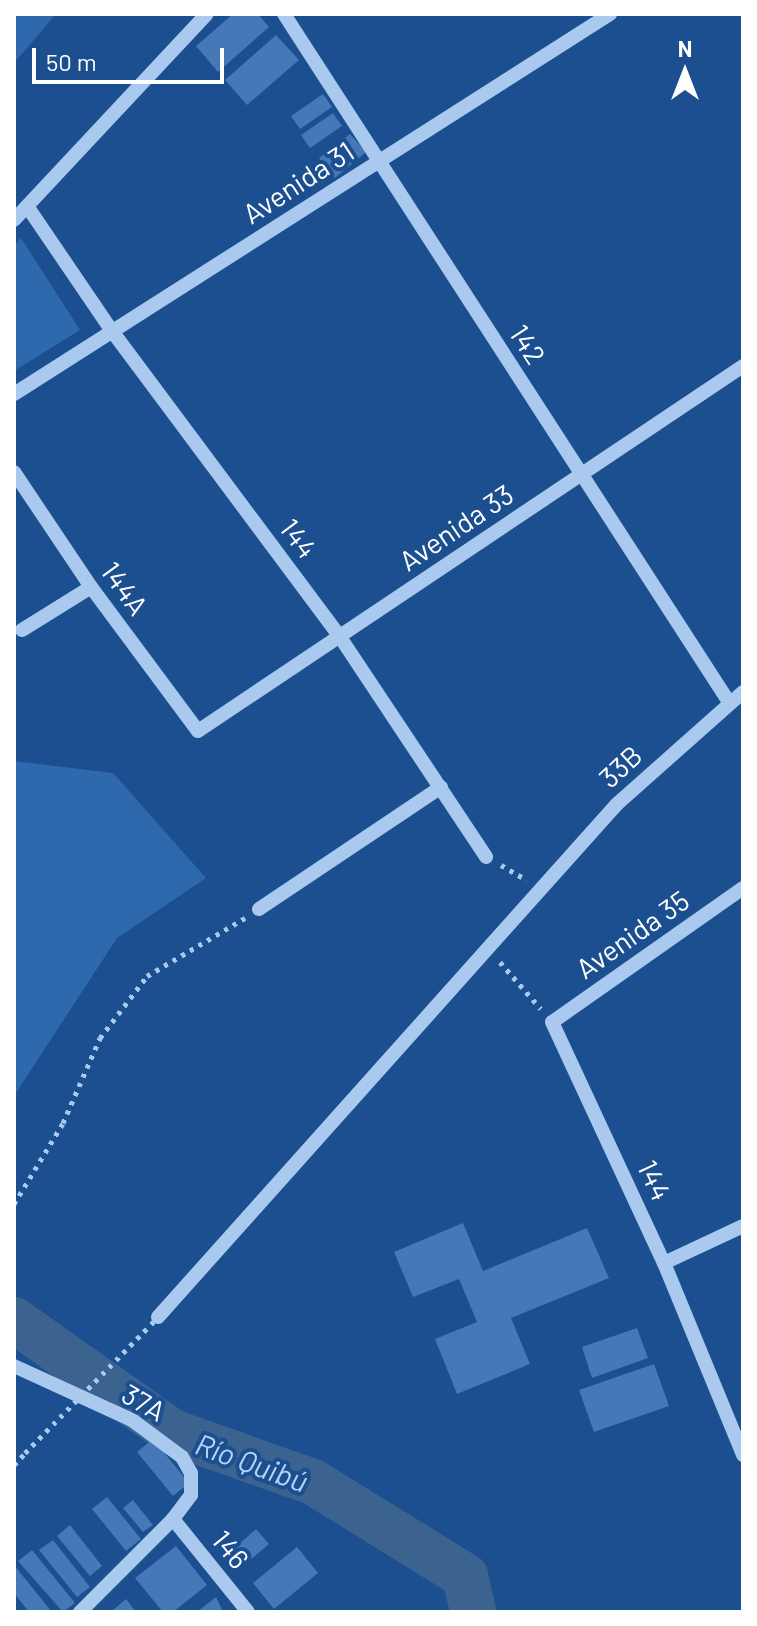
<!DOCTYPE html>
<html>
<head>
<meta charset="utf-8">
<style>
	body { margin:0 }
	#map { position:relative; width:757px; height:1626px; overflow:hidden; background:#1b4f8f; font-family:Barlow,sans-serif }
	div>[style] { position:absolute }
	[style*='--x'] { left:calc(var(--x)*1px); top:calc(var(--y)*1px); width:calc(var(--w)*1px); rotate:calc(var(--a)*1deg) }
	.green>* { inset:0; background:#2e69ad }
	.river>* { height:46px; margin:-23px; padding:0 23px; transform-origin:23px; border-radius:23px; background:#3c6290 }
	.building>* { inset:0; background:#4478b7 }
	.path>* { height:5px; margin-top:-2.5px; transform-origin:0; background:repeating-linear-gradient(90deg,#a9c9ee 0 4px,transparent 0 10px) }
	.minor>* { height:14px; margin:-7px; padding:0 7px; transform-origin:7px; border-radius:7px; background:#a9c9ee }
	.path-bridge>* { height:5px; margin-top:-2.5px; transform-origin:0; background:repeating-linear-gradient(90deg,#a9c9ee 0 4px,transparent 0 10px) }
	span { translate:-50% -50%; white-space:nowrap; text-align:center; line-height:1.15; -webkit-text-stroke:8px #1b4f8f; paint-order:stroke }
	.street-label { font-size:28px; color:#fff }
	.water-label { font-size:30px; color:#b5d3f5; font-style:italic }
	.frame { position:absolute; inset:0; border:16px solid #fff; pointer-events:none }
	.north { position:absolute; left:645px; top:32px; width:80px; height:80px; -webkit-text-stroke:6px #1b4f8f; paint-order:stroke; rotate:0deg; font-size:22px; font-weight:700; line-height:32px; text-align:center; color:#fff }
	.north::after { content:''; display:block; margin:auto; width:28px; height:36px; background:#fff; clip-path:polygon(50% 0,100% 100%,50% 72%,0 100%) }
	.scale { position:absolute; left:32px; top:48px; width:192px; height:36px; box-sizing:border-box; border:4px solid #fff; border-top:0; padding-left:10px; font-size:24px; line-height:28px; white-space:nowrap; color:#fff; -webkit-text-stroke:6px #1b4f8f; paint-order:stroke }
</style>
</head>
<body>
<div id="map">
	<div class="green">
		<div style="clip-path:polygon(14px 14px,56px 14px,14px 63px)"></div>
		<div style="clip-path:polygon(21px 238px,80px 330px,14px 371px,14px 246px)"></div>
		<div style="clip-path:polygon(14px 761px,113px 773px,206px 878px,117px 938px,14px 1096px)"></div>
	</div>
	<div class="river">
		<div style="--x:14;--y:1320;--w:194;--a:35.3"></div>
		<div style="--x:172;--y:1432;--w:150;--a:19.5"></div>
		<div style="--x:313;--y:1482;--w:179;--a:31.7"></div>
		<div style="--x:465;--y:1576;--w:37;--a:77"></div>
	</div>
	<div class="building">
		<div style="clip-path:polygon(233px 14px,258px 14px,269px 27px,218px 72px,196px 46px)"></div>
		<div style="clip-path:polygon(276px 35px,299px 60px,247px 105px,225px 80px)"></div>
		<div style="clip-path:polygon(323px 94px,332px 107px,300px 129px,291px 116px)"></div>
		<div style="clip-path:polygon(333px 113px,342px 126px,310px 148px,301px 135px)"></div>
		<div style="clip-path:polygon(350px 134px,366px 152px,335px 178px,319px 158px)"></div>
		<div style="clip-path:polygon(463px 1223px,483px 1271px,587px 1228px,609px 1278px,511px 1318px,530px 1364px,457px 1394px,435px 1339px,477px 1322px,459px 1279px,413px 1297px,394px 1252px)"></div>
		<div style="clip-path:polygon(637px 1328px,648px 1358px,592px 1378px,582px 1347px)"></div>
		<div style="clip-path:polygon(654px 1364px,669px 1406px,594px 1432px,579px 1390px)"></div>
		<div style="clip-path:polygon(153px 1439px,189px 1483px,173px 1496px,137px 1452px)"></div>
		<div style="clip-path:polygon(107px 1497px,141px 1539px,126px 1551px,92px 1509px)"></div>
		<div style="clip-path:polygon(133px 1500px,153px 1525px,143px 1532px,123px 1508px)"></div>
		<div style="clip-path:polygon(70px 1525px,102px 1566px,90px 1576px,57px 1536px)"></div>
		<div style="clip-path:polygon(256px 1529px,269px 1544px,244px 1565px,231px 1551px)"></div>
		<div style="clip-path:polygon(53px 1540px,90px 1587px,77px 1597px,39px 1550px)"></div>
		<div style="clip-path:polygon(176px 1546px,207px 1585px,173px 1612px,163px 1612px,135px 1578px)"></div>
		<div style="clip-path:polygon(297px 1547px,318px 1573px,274px 1609px,253px 1583px)"></div>
		<div style="clip-path:polygon(32px 1550px,75px 1603px,63px 1612px,18px 1561px)"></div>
		<div style="clip-path:polygon(14px 1565px,52px 1612px,29px 1612px,14px 1593px)"></div>
		<div style="clip-path:polygon(216px 1597px,223px 1612px,197px 1612px)"></div>
		<div style="clip-path:polygon(126px 1599px,136px 1612px,114px 1612px,113px 1610px)"></div>
	</div>
	<div class="path">
		<div style="--x:501;--y:865;--w:30;--a:30"></div>
		<div style="--x:500;--y:962;--w:62;--a:48.9"></div>
		<div style="--x:14;--y:1204;--w:95;--a:-58.8"></div>
		<div style="--x:63;--y:1123;--w:93;--a:-66.5"></div>
		<div style="--x:100;--y:1038;--w:78;--a:-52.8"></div>
		<div style="--x:147;--y:976;--w:114;--a:-30.6"></div>
		<div style="--x:14;--y:1465;--w:16;--a:-47"></div>
	</div>
	<div class="minor">
		<div style="--x:284;--y:14;--w:819;--a:57.11"></div>
		<div style="--x:27;--y:206;--w:151;--a:55.8"></div>
		<div style="--x:112;--y:331;--w:382;--a:53.3"></div>
		<div style="--x:340;--y:637;--w:264;--a:56.4"></div>
		<div style="--x:14;--y:220;--w:282;--a:-46.9"></div>
		<div style="--x:14;--y:394;--w:707;--a:-32.52"></div>
		<div style="--x:14;--y:472;--w:138;--a:56.2"></div>
		<div style="--x:91;--y:587;--w:179;--a:53.4"></div>
		<div style="--x:198;--y:731;--w:656;--a:-33.81"></div>
		<div style="--x:22;--y:630;--w:81;--a:-31.9"></div>
		<div style="--x:743;--y:888;--w:233;--a:144.9"></div>
		<div style="--x:552;--y:1022;--w:266;--a:65.1"></div>
		<div style="--x:664;--y:1263;--w:208;--a:67.6"></div>
		<div style="--x:259;--y:909;--w:219;--a:-33.8"></div>
		<div style="--x:664;--y:1263;--w:87;--a:-25.1"></div>
		<div style="--x:158;--y:1317;--w:688;--a:-48.18"></div>
		<div style="--x:617;--y:804;--w:169;--a:-41.6"></div>
		<div style="--x:14;--y:1366;--w:130;--a:24.6"></div>
		<div style="--x:132;--y:1420;--w:62;--a:36.5"></div>
		<div style="--x:182;--y:1457;--w:18;--a:61"></div>
		<div style="--x:191;--y:1473;--w:22;--a:90"></div>
		<div style="--x:191;--y:1495;--w:30;--a:127"></div>
		<div style="--x:173;--y:1519;--w:132;--a:135"></div>
		<div style="--x:173;--y:1519;--w:119;--a:51.1"></div>
	</div>
	<div class="path-bridge">
		<div style="--x:25;--y:1453;--w:190;--a:-45.6"></div>
	</div>
	<div class="street-label">
		<span style="left:298px;top:182px;rotate:-33deg">Avenida 31</span>
		<span style="left:528px;top:344px;rotate:57deg">142</span>
		<span style="left:456px;top:527px;rotate:-34deg">Avenida 33</span>
		<span style="left:299px;top:538px;rotate:53deg">144</span>
		<span style="left:125px;top:588px;rotate:54deg">144A</span>
		<span style="left:620px;top:766px;rotate:-43deg">33B</span>
		<span style="left:632px;top:934px;rotate:-35deg">Avenida 35</span>
		<span style="left:655px;top:1180px;rotate:65deg">144</span>
		<span style="left:144px;top:1402px;rotate:30deg">37A</span>
		<span style="left:231px;top:1549px;rotate:51deg">146</span>
	</div>
	<div class="water-label">
		<span style="left:252px;top:1462px;rotate:20deg">Río Quibú</span>
	</div>
	<div class="frame"></div>
	<div class="north">N</div>
	<div class="scale">50 m</div>
</div>
</body>
</html>
